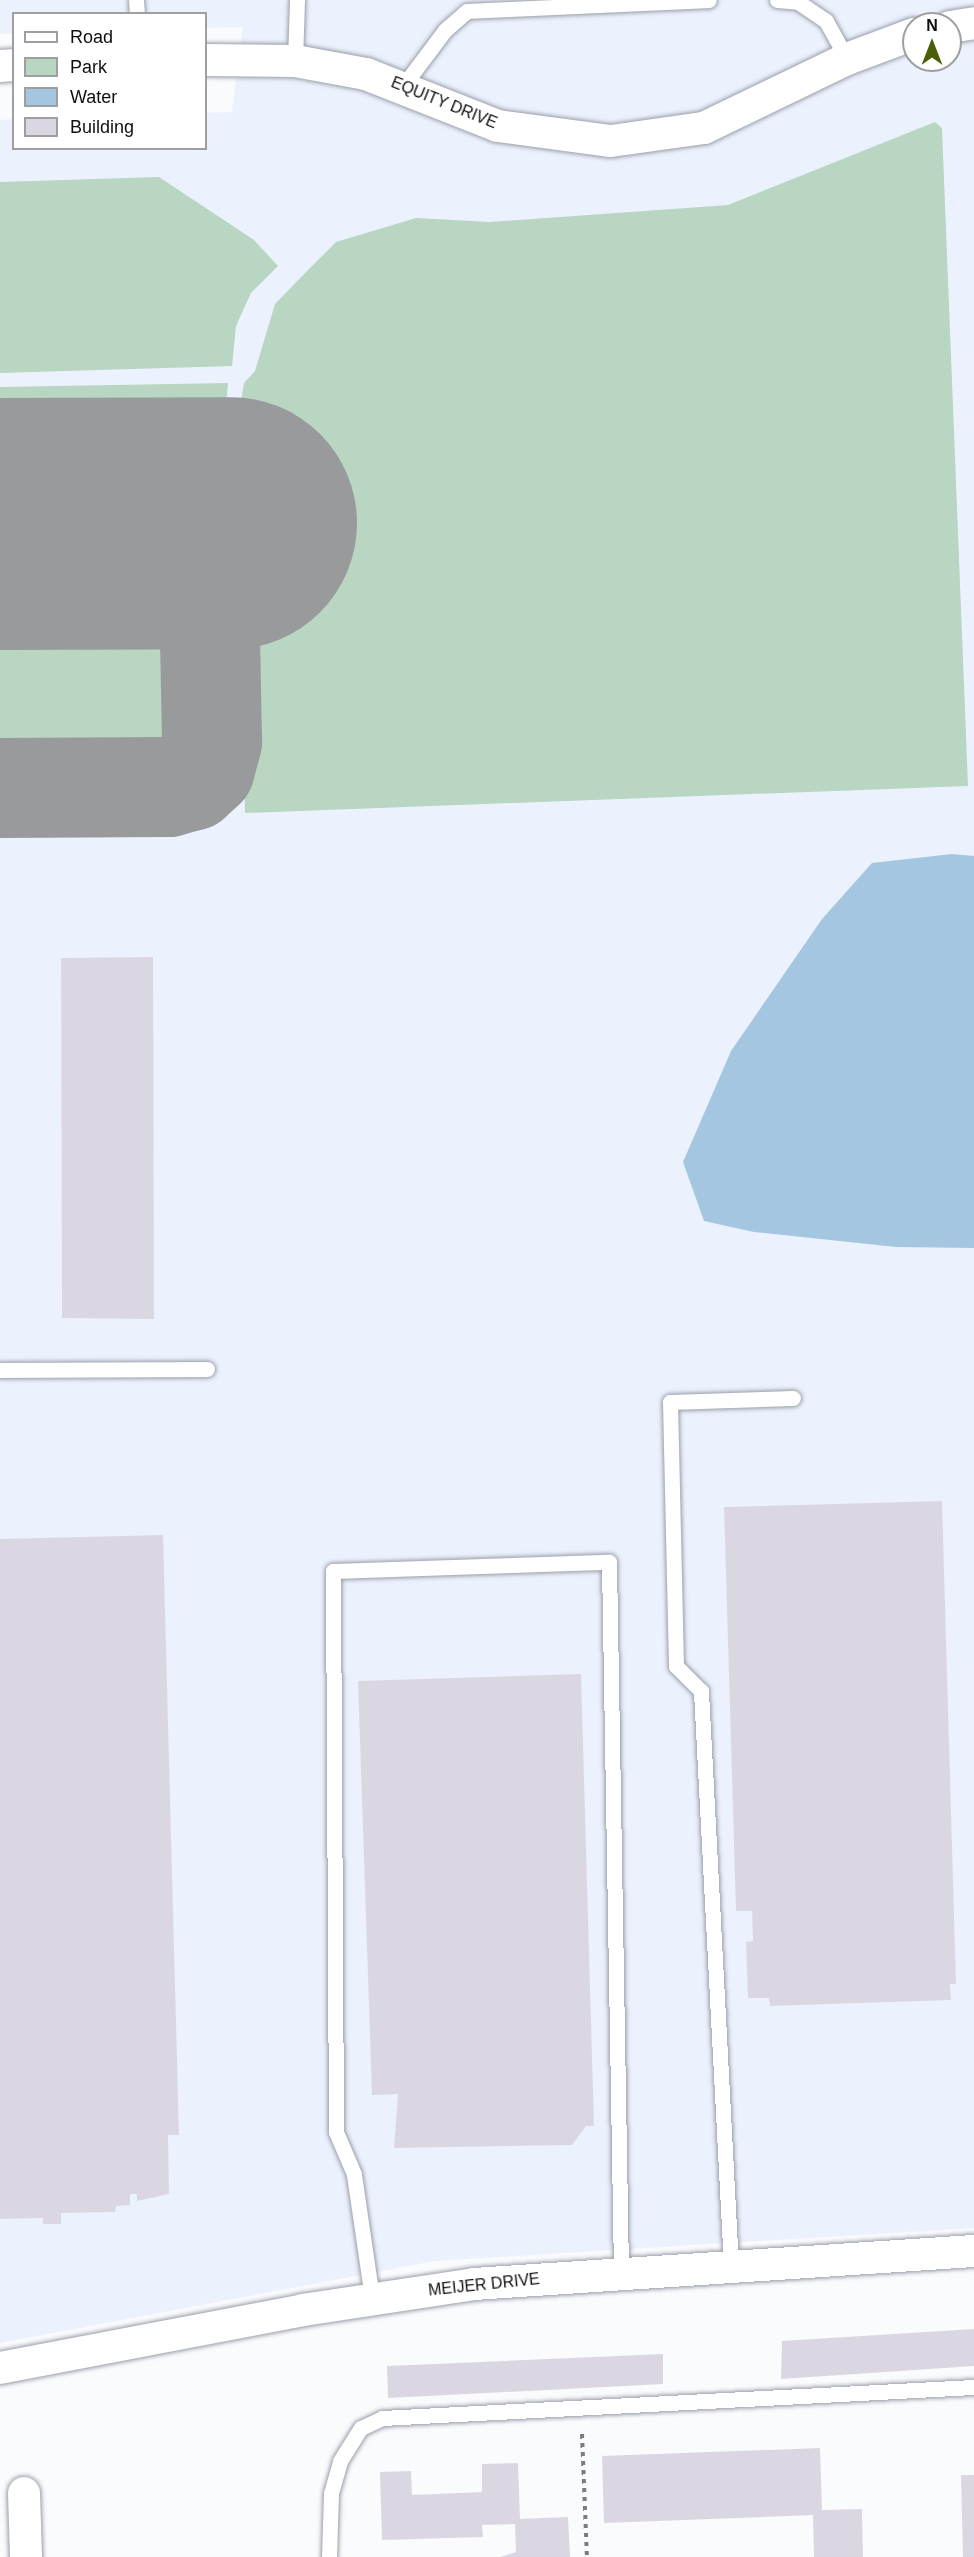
<!DOCTYPE html>
<html>
<head>
<meta charset="utf-8">
<style>
	body { margin:0 }
	#map { position:relative; width:974px; height:2557px; overflow:hidden; background:#fafbfd; font-family:Arial,sans-serif }
	div>[style] { position:absolute }
	[style*='--x'] { left:calc(var(--x)*1px); top:calc(var(--y)*1px); width:calc(var(--w)*1px); rotate:calc(var(--a)*1deg) }
	.built>* { inset:0; background:#ecf2fd }
	.green>* { inset:0; background:#b8d6c1 }
	.water>* { inset:0; background:#a4c6e1 }
	.taxiway>* { height:100px; margin:-50px; padding:0 50px; transform-origin:50px; border-radius:50px; background:#989a9c }
	.runway>* { height:252px; margin:-126px; padding:0 126px; transform-origin:126px; border-radius:126px; background:#989a9c }
	.building>* { inset:0; background:#dbd7e2 }
	.path>* { height:4px; margin-top:-2px; transform-origin:0; background:repeating-linear-gradient(90deg,#7a7c7f 0 4.5px,transparent 0 9px) }
	.roads { filter:drop-shadow(0 0 2px #9a9faa) drop-shadow(0 0 2px #9a9faa) }
	.service>* { height:15px; margin:-7.5px; padding:0 7.5px; transform-origin:7.5px; border-radius:7.5px; background:#fff }
	.minor>* { height:32px; margin:-16px; padding:0 16px; transform-origin:16px; border-radius:16px; background:#fff }
	span { translate:-50% -50%; white-space:nowrap; text-align:center; line-height:1.15; -webkit-text-stroke:6px #fff; paint-order:stroke }
	.street-label { font-size:16px; color:#0d0f12 }
	.legend { position:absolute; left:12px; top:12px; width:195px; height:138px; box-sizing:border-box; background:#fff; border:2px solid #9e9fa0; margin:0; padding:8px 10px; list-style:none; font-size:18px; color:#0d0f12 }
	.legend li { display:flex; align-items:center; gap:12px; height:30px }
	.legend b { width:30px; border:2px solid #9e9fa0 }
	.north { position:absolute; left:902px; top:12px; width:60px; height:60px; box-sizing:border-box; background:#fff; border:2px solid #9e9fa0; border-radius:50%; rotate:0deg; font-size:16px; font-weight:700; line-height:24px; text-align:center; color:#0d0f12 }
	.north::after { content:''; display:block; margin:auto; width:21px; height:27px; background:#4a5f08; clip-path:polygon(50% 0,100% 100%,50% 72%,0 100%) }
</style>
</head>
<body>
<div id="map">
	<div class="built">
		<div style="clip-path:polygon(evenodd,0 0,974px 0,974px 2228px,435px 2261px,0 2343px,0 120px,13px 119px,14px 148px,206px 148px,206px 113px,232px 112px,243px 27px,206px 28px,206px 14px,14px 14px,13px 33px,0 34px,0 0,914px 24px,950px 24px,950px 60px,914px 60px,914px 24px)"></div>
	</div>
	<div class="green">
		<div style="clip-path:polygon(935px 122px,942px 128px,968px 786px,245px 813px,236px 432px,244px 383px,255px 371px,275px 304px,306px 272px,336px 242px,416px 218px,490px 222px,728px 205px)"></div>
		<div style="clip-path:polygon(159px 177px,254px 240px,278px 266px,251px 293px,236px 326px,232px 366px,0 373px,0 182px)"></div>
		<div style="clip-path:polygon(228px 383px,221px 458px,0 460px,0 387px)"></div>
		<div style="clip-path:polygon(173px 574px,189px 653px,178px 752px,74px 765px,0 766px,0 575px)"></div>
	</div>
	<div class="water">
		<div style="clip-path:polygon(952px 854px,974px 856px,974px 1248px,896px 1247px,754px 1232px,704px 1221px,683px 1162px,731px 1051px,822px 919px,872px 863px)"></div>
	</div>
	<div class="taxiway">
		<div style="--x:0;--y:788;--w:168;--a:-0.3"></div>
		<div style="--x:168;--y:787;--w:24;--a:-15"></div>
		<div style="--x:191;--y:781;--w:19;--a:-43"></div>
		<div style="--x:205;--y:768;--w:28;--a:-75"></div>
		<div style="--x:212;--y:741;--w:218;--a:-91.1"></div>
	</div>
	<div class="runway">
		<div style="--x:0;--y:524;--w:231;--a:-0.2"></div>
	</div>
	<div class="building">
		<div style="clip-path:polygon(153px 957px,154px 1319px,62px 1318px,61px 958px)"></div>
		<div style="clip-path:polygon(942px 1501px,956px 1984px,950px 1984px,951px 2000px,770px 2006px,769px 1998px,748px 1998px,746px 1942px,753px 1941px,752px 1911px,736px 1911px,724px 1507px)"></div>
		<div style="clip-path:polygon(163px 1535px,179px 2135px,168px 2135px,169px 2194px,137px 2201px,137px 2194px,130px 2194px,130px 2205px,116px 2206px,115px 2212px,61px 2213px,61px 2224px,43px 2224px,43px 2218px,0 2219px,0 1539px)"></div>
		<div style="clip-path:polygon(581px 1674px,594px 2126px,586px 2126px,572px 2145px,394px 2148px,398px 2094px,372px 2095px,358px 1681px)"></div>
		<div style="clip-path:polygon(974px 2329px,974px 2366px,781px 2379px,782px 2341px)"></div>
		<div style="clip-path:polygon(663px 2354px,663px 2384px,388px 2398px,387px 2366px)"></div>
		<div style="clip-path:polygon(820px 2448px,822px 2510px,862px 2509px,863px 2557px,814px 2557px,813px 2515px,604px 2523px,602px 2456px)"></div>
		<div style="clip-path:polygon(518px 2463px,520px 2519px,568px 2517px,570px 2557px,500px 2557px,516px 2552px,515px 2524px,482px 2525px,483px 2537px,382px 2540px,380px 2472px,411px 2471px,412px 2495px,482px 2492px,482px 2464px)"></div>
		<div style="clip-path:polygon(961px 2475px,974px 2475px,974px 2557px,963px 2557px)"></div>
	</div>
	<div class="path">
		<div style="--x:582;--y:2434;--w:123;--a:87.7"></div>
	</div>
	<div class="roads">
		<div class="service">
			<div style="--x:136;--y:0;--w:14;--a:86"></div>
			<div style="--x:777;--y:0;--w:21;--a:5"></div>
			<div style="--x:798;--y:2;--w:34;--a:34"></div>
			<div style="--x:826;--y:21;--w:43;--a:61.1"></div>
			<div style="--x:295;--y:61;--w:61;--a:-88.1"></div>
			<div style="--x:403;--y:86;--w:70;--a:-53.1"></div>
			<div style="--x:445;--y:30;--w:29;--a:-41"></div>
			<div style="--x:467;--y:11;--w:242;--a:-2.6"></div>
			<div style="--x:0;--y:1370;--w:207;--a:-0.3"></div>
			<div style="--x:731;--y:2266;--w:576;--a:-92.99"></div>
			<div style="--x:701;--y:1691;--w:35;--a:-135"></div>
			<div style="--x:676;--y:1666;--w:264;--a:-91.3"></div>
			<div style="--x:670;--y:1402;--w:123;--a:-1.9"></div>
			<div style="--x:372;--y:2298;--w:125;--a:-98.3"></div>
			<div style="--x:354;--y:2174;--w:46;--a:-113.2"></div>
			<div style="--x:336;--y:2132;--w:561;--a:-90.31"></div>
			<div style="--x:333;--y:1571;--w:276;--a:-1.9"></div>
			<div style="--x:609;--y:1562;--w:711;--a:89.03"></div>
			<div style="--x:329;--y:2557;--w:64;--a:-88.2"></div>
			<div style="--x:331;--y:2493;--w:33;--a:-74"></div>
			<div style="--x:340;--y:2461;--w:39;--a:-58"></div>
			<div style="--x:361;--y:2428;--w:23;--a:-25"></div>
			<div style="--x:382;--y:2418;--w:593;--a:-3"></div>
		</div>
		<div class="minor">
			<div style="--x:950;--y:27;--w:24;--a:-9"></div>
			<div style="--x:206;--y:60;--w:89;--a:0.6"></div>
			<div style="--x:295;--y:61;--w:72;--a:10.4"></div>
			<div style="--x:366;--y:74;--w:142;--a:21.5"></div>
			<div style="--x:498;--y:126;--w:114;--a:7.6"></div>
			<div style="--x:611;--y:141;--w:94;--a:-8"></div>
			<div style="--x:704;--y:128;--w:159;--a:-25.8"></div>
			<div style="--x:847;--y:59;--w:72;--a:-20.5"></div>
			<div style="--x:0;--y:66;--w:14;--a:-4"></div>
			<div style="--x:0;--y:2368;--w:309;--a:-10.8"></div>
			<div style="--x:303;--y:2310;--w:173;--a:-8.6"></div>
			<div style="--x:474;--y:2284;--w:501;--a:-3.78"></div>
			<div style="--x:24;--y:2493;--w:64;--a:88.2"></div>
		</div>
	</div>
	<div class="street-label">
		<span style="left:444px;top:103px;rotate:22deg">EQUITY DRIVE</span>
		<span style="left:484px;top:2285px;rotate:-6deg">MEIJER DRIVE</span>
	</div>
	<ul class="legend">
	<li><b style="height:8px;background:#fff"></b>Road</li>
	<li><b style="height:16px;background:#b8d6c1"></b>Park</li>
	<li><b style="height:16px;background:#a4c6e1"></b>Water</li>
	<li><b style="height:16px;background:#dbd7e2"></b>Building</li>
	</ul>
	<div class="north">N</div>
</div>
</body>
</html>
